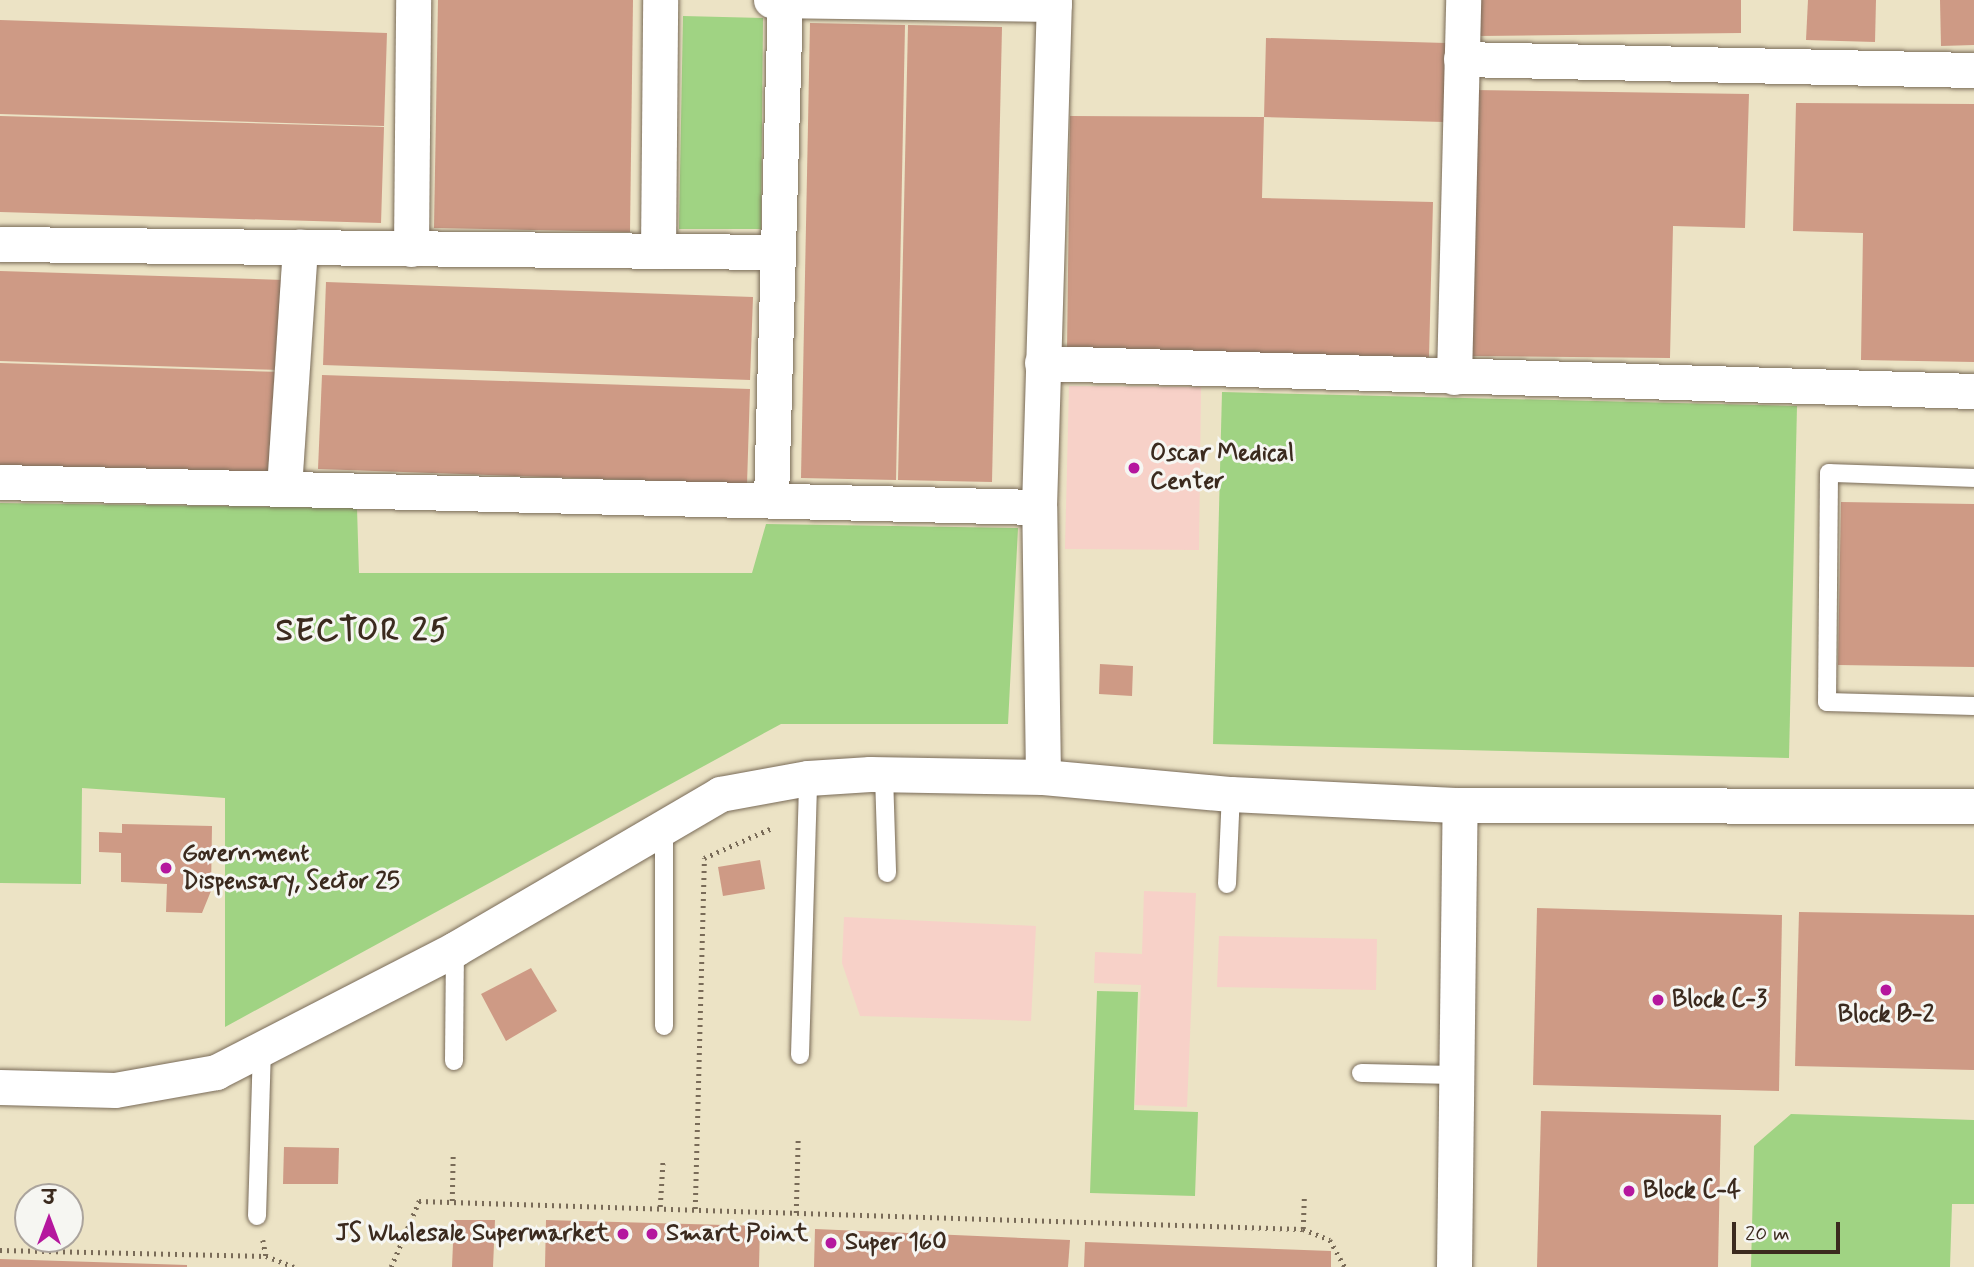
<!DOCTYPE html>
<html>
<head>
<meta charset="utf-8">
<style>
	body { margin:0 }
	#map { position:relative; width:1974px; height:1267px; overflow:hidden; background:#ece3c5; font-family:Mynerve,"Playpen Sans Deva",sans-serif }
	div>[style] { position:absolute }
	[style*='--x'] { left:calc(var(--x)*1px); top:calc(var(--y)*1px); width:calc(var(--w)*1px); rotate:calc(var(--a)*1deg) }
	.built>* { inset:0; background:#f7d1c8 }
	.green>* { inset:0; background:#a0d383 }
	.building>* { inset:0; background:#ce9a85 }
	.path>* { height:4.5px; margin-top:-2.25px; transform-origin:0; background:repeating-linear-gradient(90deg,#796b58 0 2px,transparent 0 7px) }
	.roads { filter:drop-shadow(0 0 2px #796b58) drop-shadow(0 0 2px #796b58) }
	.service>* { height:18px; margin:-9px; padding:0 9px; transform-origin:9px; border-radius:9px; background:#fff }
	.minor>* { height:35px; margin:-17.5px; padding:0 17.5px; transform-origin:17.5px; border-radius:17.5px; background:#fff }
	.dots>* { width:19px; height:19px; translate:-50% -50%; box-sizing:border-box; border:4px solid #f6f6f2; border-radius:50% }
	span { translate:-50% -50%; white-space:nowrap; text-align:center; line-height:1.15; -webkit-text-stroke:6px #f6f6f2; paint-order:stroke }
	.poi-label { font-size:24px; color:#3b2a1e; font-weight:700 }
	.left { translate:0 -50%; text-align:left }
	.right { translate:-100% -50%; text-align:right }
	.district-label { font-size:32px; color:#3b2a1e; font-weight:700; letter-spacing:2px }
	.north { position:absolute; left:14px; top:1183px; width:70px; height:70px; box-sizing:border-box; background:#f6f6f2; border:2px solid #aba49d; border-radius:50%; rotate:0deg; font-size:19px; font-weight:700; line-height:28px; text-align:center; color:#3b2a1e }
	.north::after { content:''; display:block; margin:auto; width:24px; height:32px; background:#b5179e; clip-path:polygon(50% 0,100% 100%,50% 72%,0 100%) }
	.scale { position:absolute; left:1732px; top:1222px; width:108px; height:32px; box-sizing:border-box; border:4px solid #3b2a1e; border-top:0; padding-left:9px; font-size:21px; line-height:24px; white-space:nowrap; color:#3b2a1e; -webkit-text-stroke:5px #f6f6f2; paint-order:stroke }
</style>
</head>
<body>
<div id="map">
	<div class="built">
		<div style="clip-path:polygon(1069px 386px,1201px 387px,1199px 550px,1065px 549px)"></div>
		<div style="clip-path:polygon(1144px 891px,1196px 893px,1187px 1107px,1135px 1105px,1141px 985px,1094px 983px,1095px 952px,1142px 954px)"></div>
		<div style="clip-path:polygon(844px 917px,1036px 926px,1031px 1021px,860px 1016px,842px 963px)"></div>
		<div style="clip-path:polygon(1219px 936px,1377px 939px,1376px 990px,1217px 987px)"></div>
	</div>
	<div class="green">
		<div style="clip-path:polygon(683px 16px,763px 18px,761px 229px,679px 229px)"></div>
		<div style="clip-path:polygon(1222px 392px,1797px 406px,1789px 758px,1213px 744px)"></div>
		<div style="clip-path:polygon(0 503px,357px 508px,359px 573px,752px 573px,766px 524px,1018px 528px,1008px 724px,781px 724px,225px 1027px,225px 798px,82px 788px,81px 884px,0 883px)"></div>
		<div style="clip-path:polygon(1097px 991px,1138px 992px,1134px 1110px,1198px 1112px,1195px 1196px,1090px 1193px)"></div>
		<div style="clip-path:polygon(1791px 1114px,1974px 1120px,1974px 1204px,1952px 1204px,1950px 1267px,1751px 1267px,1754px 1146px)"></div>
	</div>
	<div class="building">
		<div style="clip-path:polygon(438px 0,633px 0,630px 232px,434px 228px)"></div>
		<div style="clip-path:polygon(1480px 0,1741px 0,1741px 33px,1479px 36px)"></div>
		<div style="clip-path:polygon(1808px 0,1876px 0,1875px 42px,1806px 40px)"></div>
		<div style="clip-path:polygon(1940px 0,1974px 0,1974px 45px,1941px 46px)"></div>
		<div style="clip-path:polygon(0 20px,387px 33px,384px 126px,0 114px)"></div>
		<div style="clip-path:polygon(810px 23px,905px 25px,896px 480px,801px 478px)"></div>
		<div style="clip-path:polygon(908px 25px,1002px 27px,992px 482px,898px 480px)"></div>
		<div style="clip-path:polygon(1266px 38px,1446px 43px,1444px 122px,1264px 117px,1262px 198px,1433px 202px,1429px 357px,1067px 350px,1070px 116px,1264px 117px)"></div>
		<div style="clip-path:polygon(1473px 90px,1749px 94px,1745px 228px,1673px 226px,1670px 358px,1471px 356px)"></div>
		<div style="clip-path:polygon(1796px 103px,1974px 104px,1974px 362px,1861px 360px,1863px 233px,1793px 231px)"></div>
		<div style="clip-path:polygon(0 116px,384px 127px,381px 223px,0 212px)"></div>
		<div style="clip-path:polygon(0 271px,284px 280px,281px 370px,0 361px)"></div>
		<div style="clip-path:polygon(326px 282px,753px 297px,750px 380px,323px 365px)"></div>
		<div style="clip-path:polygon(0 363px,281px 372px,278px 475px,0 466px)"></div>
		<div style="clip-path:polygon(322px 375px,750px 389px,747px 484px,318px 469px)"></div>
		<div style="clip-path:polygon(1841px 502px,1974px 504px,1974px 667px,1838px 665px)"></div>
		<div style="clip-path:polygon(1100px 664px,1133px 666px,1132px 696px,1099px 694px)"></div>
		<div style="clip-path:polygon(122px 824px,212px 826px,211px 891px,202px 913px,166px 912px,167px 884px,121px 882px,121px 853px,99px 852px,99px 832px,122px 833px)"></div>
		<div style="clip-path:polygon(760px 860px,765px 889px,723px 896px,718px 867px)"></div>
		<div style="clip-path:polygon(1537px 908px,1782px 915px,1779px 1091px,1533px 1085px)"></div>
		<div style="clip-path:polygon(1799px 912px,1974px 915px,1974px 1070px,1795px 1066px)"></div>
		<div style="clip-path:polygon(531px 968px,557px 1011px,506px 1041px,481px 994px)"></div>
		<div style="clip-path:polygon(1541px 1111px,1721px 1115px,1718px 1267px,1537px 1267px)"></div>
		<div style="clip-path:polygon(284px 1147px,339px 1148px,338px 1184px,283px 1184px)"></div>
		<div style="clip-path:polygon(454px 1220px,495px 1220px,493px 1267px,452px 1267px)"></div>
		<div style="clip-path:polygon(546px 1220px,760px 1226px,759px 1267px,545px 1267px)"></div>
		<div style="clip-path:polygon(815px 1229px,1070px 1240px,1068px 1267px,814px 1267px)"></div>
		<div style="clip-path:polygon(1085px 1242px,1331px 1251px,1331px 1267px,1084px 1267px)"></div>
		<div style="clip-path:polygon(0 1259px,187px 1265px,187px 1267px,0 1267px)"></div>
	</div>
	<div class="path">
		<div style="--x:452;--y:1201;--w:47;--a:-88.8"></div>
		<div style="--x:660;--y:1207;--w:49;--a:-86.5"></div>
		<div style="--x:695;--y:1209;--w:351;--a:-88.5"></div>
		<div style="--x:704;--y:858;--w:74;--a:-23.8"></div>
		<div style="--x:796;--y:1213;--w:74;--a:-88.5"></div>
		<div style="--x:1303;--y:1229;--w:33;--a:-88"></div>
		<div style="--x:263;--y:1240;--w:16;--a:79"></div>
		<div style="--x:0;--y:1250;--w:266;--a:1.3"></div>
		<div style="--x:266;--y:1256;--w:30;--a:21"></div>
		<div style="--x:391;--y:1267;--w:72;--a:-67"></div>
		<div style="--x:419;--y:1201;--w:884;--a:1.81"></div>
		<div style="--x:1303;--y:1229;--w:29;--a:22"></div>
		<div style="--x:1330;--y:1240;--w:31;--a:61"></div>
	</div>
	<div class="roads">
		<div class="service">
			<div style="--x:1974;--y:478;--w:145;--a:-178"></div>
			<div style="--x:1829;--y:473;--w:229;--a:90.5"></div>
			<div style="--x:1827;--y:702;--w:147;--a:1.6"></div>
			<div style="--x:884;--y:775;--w:98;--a:88.2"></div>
			<div style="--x:664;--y:828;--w:198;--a:90"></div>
			<div style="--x:1227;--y:884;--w:90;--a:-87.5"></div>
			<div style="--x:800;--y:1055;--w:277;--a:-88.3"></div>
			<div style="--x:454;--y:1061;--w:112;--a:-89.5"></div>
			<div style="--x:1361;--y:1073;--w:95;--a:1.2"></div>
			<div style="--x:257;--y:1216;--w:170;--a:-88.3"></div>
		</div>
		<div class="minor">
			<div style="--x:771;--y:0;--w:283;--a:0.8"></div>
			<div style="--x:1461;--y:59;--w:513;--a:1.23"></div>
			<div style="--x:0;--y:244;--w:777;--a:0.59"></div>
			<div style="--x:411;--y:249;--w:249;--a:-89.5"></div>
			<div style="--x:658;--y:251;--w:251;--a:-89.5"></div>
			<div style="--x:1042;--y:363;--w:932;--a:1.72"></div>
			<div style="--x:1454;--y:377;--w:377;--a:-88.6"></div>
			<div style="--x:0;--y:482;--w:1039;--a:1.38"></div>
			<div style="--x:284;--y:488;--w:242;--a:-86.2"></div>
			<div style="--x:771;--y:499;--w:499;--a:-88.4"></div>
			<div style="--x:1043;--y:777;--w:270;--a:-90.8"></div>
			<div style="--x:1039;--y:507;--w:507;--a:-88.31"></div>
			<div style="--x:0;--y:1087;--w:115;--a:1.5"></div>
			<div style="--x:115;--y:1090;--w:103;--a:-10.1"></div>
			<div style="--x:216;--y:1072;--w:269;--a:-27.2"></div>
			<div style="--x:455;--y:949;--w:307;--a:-30.3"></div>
			<div style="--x:720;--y:794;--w:89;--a:-10.3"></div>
			<div style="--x:808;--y:778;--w:62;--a:-3.7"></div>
			<div style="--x:870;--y:774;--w:173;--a:1"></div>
			<div style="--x:1043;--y:777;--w:189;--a:5.2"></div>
			<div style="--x:1231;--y:794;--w:229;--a:2.8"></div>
			<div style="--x:1460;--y:805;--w:514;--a:0.11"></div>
			<div style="--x:1454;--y:1267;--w:462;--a:-89.3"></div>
		</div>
	</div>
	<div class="dots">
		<div style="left:1134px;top:468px;background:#b5179e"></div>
		<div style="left:166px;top:868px;background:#b5179e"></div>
		<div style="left:1886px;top:990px;background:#b5179e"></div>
		<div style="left:1658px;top:1000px;background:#b5179e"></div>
		<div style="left:1629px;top:1191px;background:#b5179e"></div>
		<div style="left:623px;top:1234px;background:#b5179e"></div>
		<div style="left:652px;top:1234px;background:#b5179e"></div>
		<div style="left:831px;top:1243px;background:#b5179e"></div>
	</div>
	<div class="poi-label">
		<span class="left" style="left:1150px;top:468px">Oscar Medical<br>Center</span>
		<span class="left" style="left:182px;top:868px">Government<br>Dispensary, Sector 25</span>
		<span class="left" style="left:1672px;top:1000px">Block C-3</span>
		<span style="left:1886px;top:1015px">Block B-2</span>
		<span class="left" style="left:1643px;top:1191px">Block C-4</span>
		<span class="right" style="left:609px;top:1234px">JS Wholesale Supermarket</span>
		<span class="left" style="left:666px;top:1234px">Smart Point</span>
		<span class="left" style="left:845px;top:1243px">Super 160</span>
	</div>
	<div class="district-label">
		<span style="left:363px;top:631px">SECTOR 25</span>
	</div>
	<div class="north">उ</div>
	<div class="scale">20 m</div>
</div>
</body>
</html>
